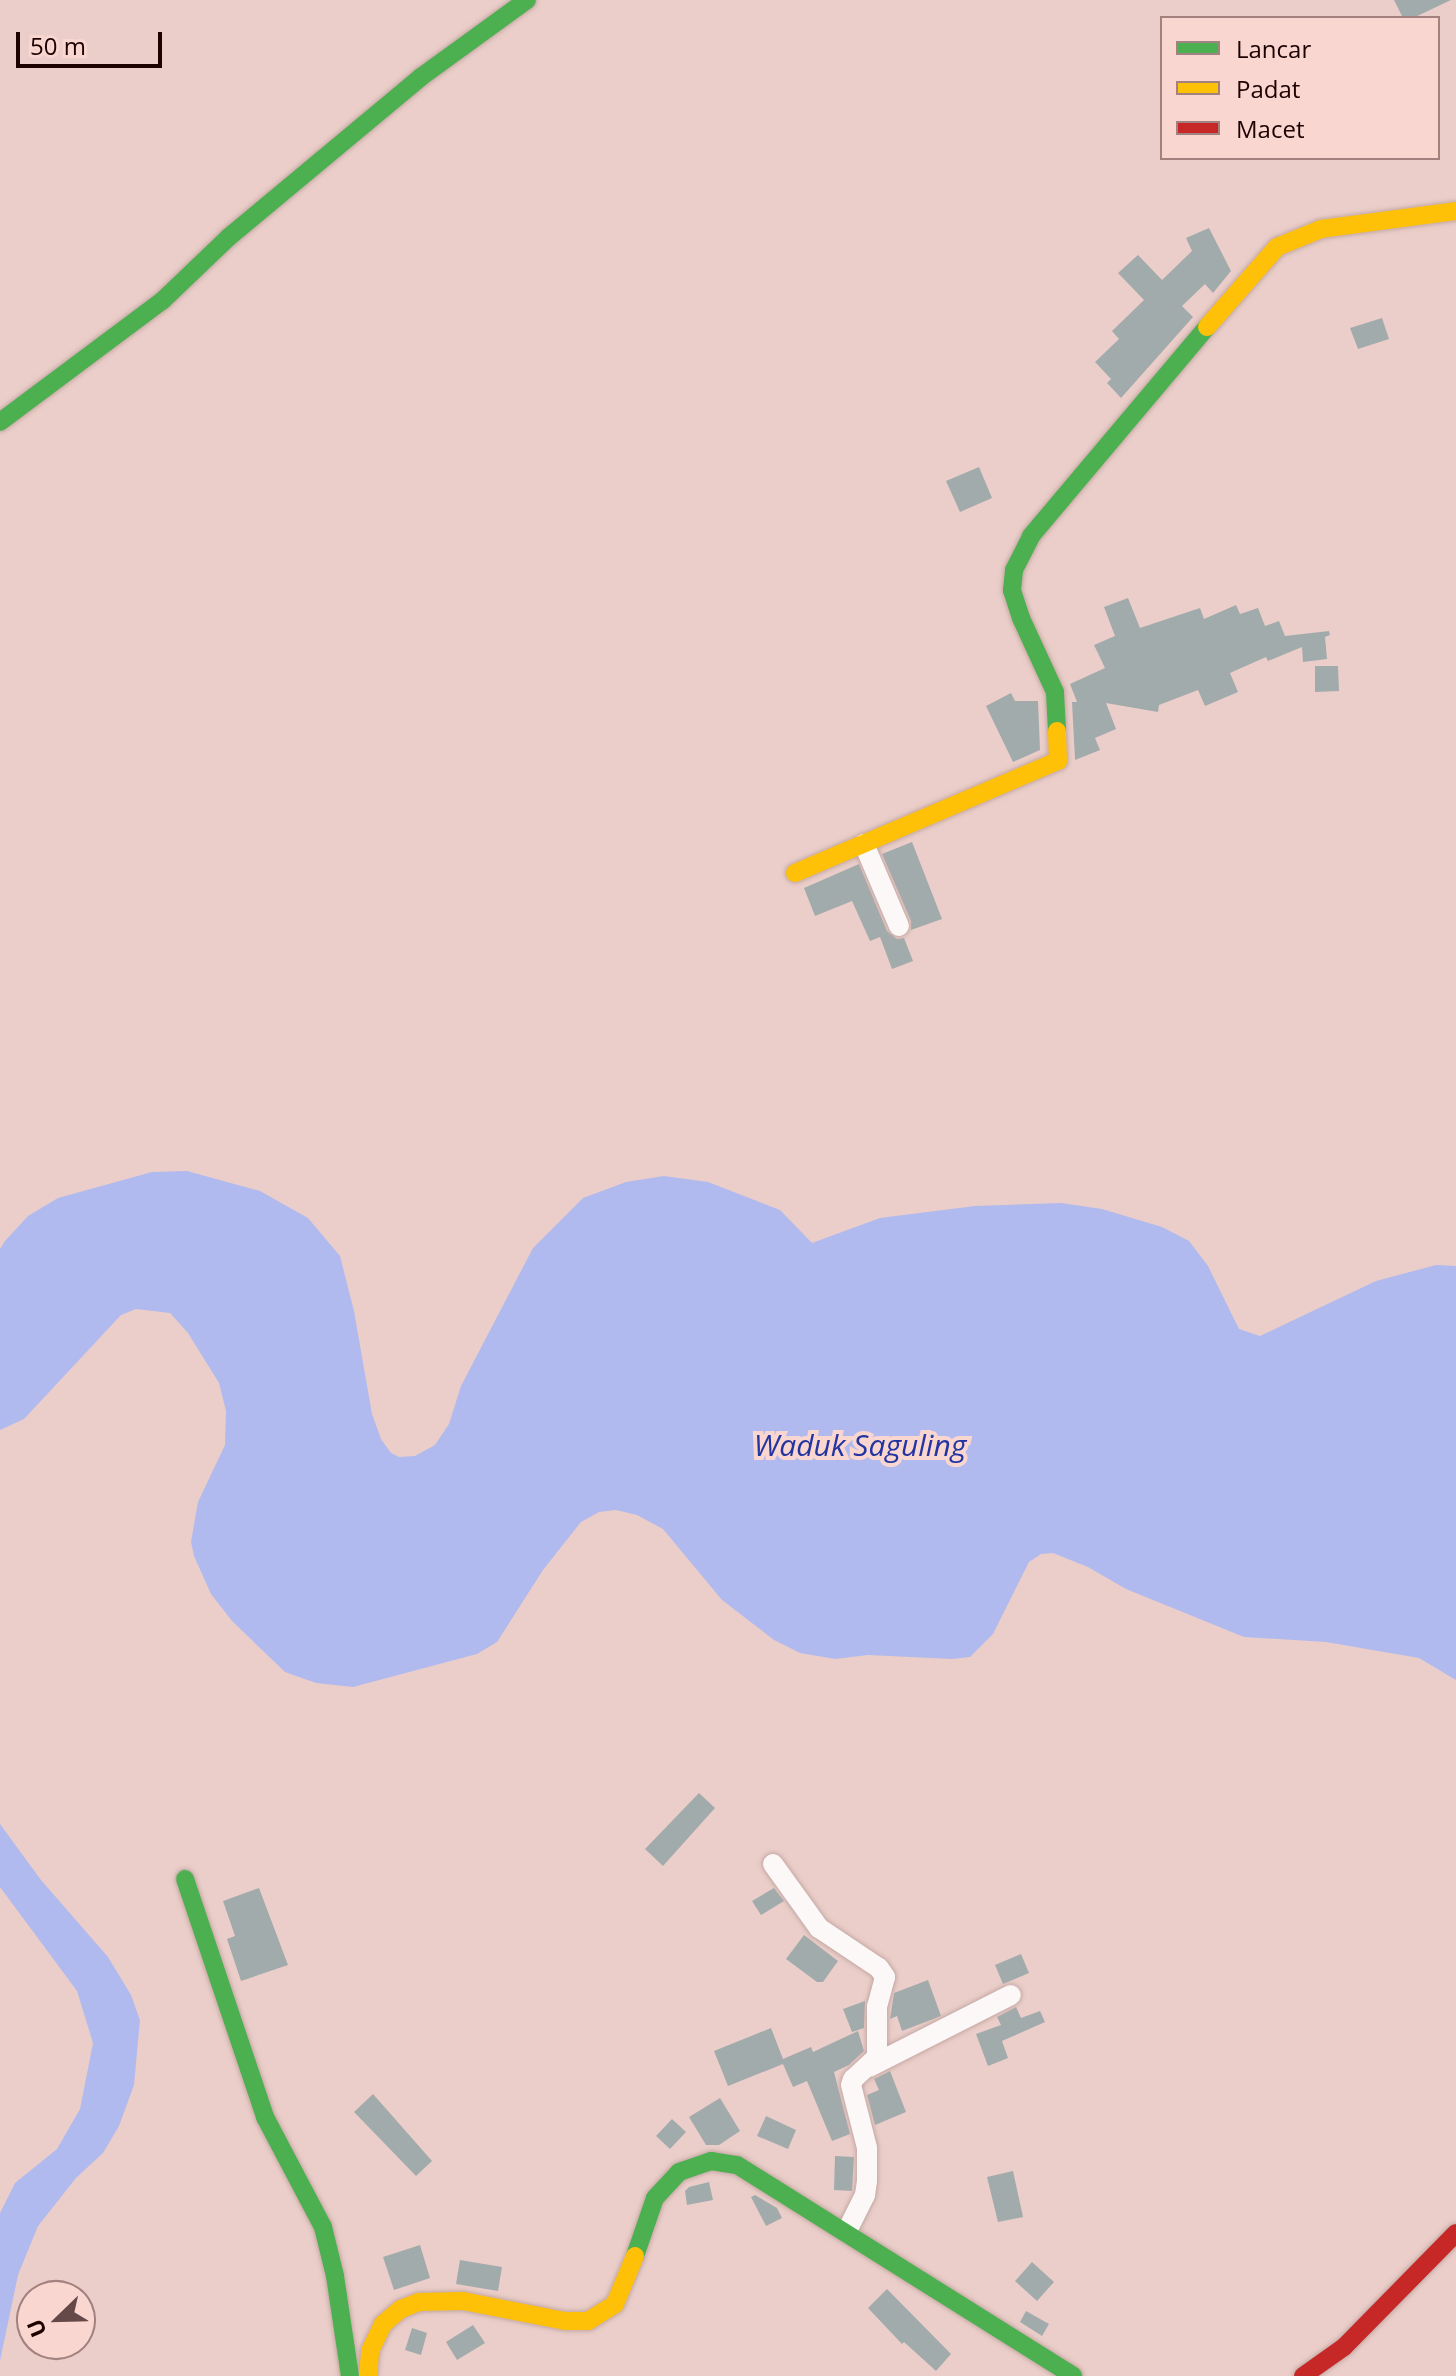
<!DOCTYPE html>
<html>
<head>
<meta charset="utf-8">
<style>
	body { margin:0 }
	#map { position:relative; width:1456px; height:2376px; overflow:hidden; background:#ebcec9; font-family:"Open Sans",sans-serif }
	div>[style] { position:absolute }
	[style*='--x'] { left:calc(var(--x)*1px); top:calc(var(--y)*1px); width:calc(var(--w)*1px); rotate:calc(var(--a)*1deg) }
	.water>* { inset:0; background:#b0baee }
	.building>* { inset:0; background:#a2abac }
	.roads { filter:drop-shadow(0 0 2px #c4a8a4) drop-shadow(0 0 2px #c4a8a4) }
	.street>* { height:20px; margin:-10px; padding:0 10px; transform-origin:10px; border-radius:10px; background:#fcf8f7 }
	.fast>* { height:18px; margin:-9px; padding:0 9px; transform-origin:9px; border-radius:9px; background:#4caf50 }
	.slow>* { height:18px; margin:-9px; padding:0 9px; transform-origin:9px; border-radius:9px; background:#ffc107 }
	.jam>* { height:18px; margin:-9px; padding:0 9px; transform-origin:9px; border-radius:9px; background:#c62828 }
	span { translate:-50% -50%; white-space:nowrap; text-align:center; line-height:1.15; -webkit-text-stroke:8px #fad6d0; paint-order:stroke }
	.water-label { font-size:30px; color:#2335a1; font-style:italic }
	.legend { position:absolute; left:1160px; top:16px; width:280px; height:144px; box-sizing:border-box; background:#fad6d0; border:2px solid #a2817e; margin:0; padding:10px 14px; list-style:none; font-size:24px; color:#1d0202 }
	.legend li { display:flex; align-items:center; gap:16px; height:40px }
	.legend b { width:40px; border:2px solid #a2817e }
	.north { position:absolute; left:16px; top:2280px; width:80px; height:80px; box-sizing:border-box; background:#fad6d0; border:2px solid #a2817e; border-radius:50%; rotate:247deg; font-size:22px; font-weight:700; line-height:32px; text-align:center; color:#1d0202 }
	.north::after { content:''; display:block; margin:auto; width:28px; height:36px; background:#654948; clip-path:polygon(50% 0,100% 100%,50% 72%,0 100%) }
	.scale { position:absolute; left:16px; top:32px; width:146px; height:36px; box-sizing:border-box; border:4px solid #1d0202; border-top:0; padding-left:10px; font-size:24px; line-height:28px; white-space:nowrap; color:#1d0202; -webkit-text-stroke:6px #fad6d0; paint-order:stroke }
</style>
</head>
<body>
<div id="map">
	<div class="water">
		<div style="clip-path:polygon(187px 1171px,260px 1191px,308px 1218px,340px 1256px,354px 1311px,372px 1414px,381px 1439px,391px 1453px,399px 1457px,415px 1456px,435px 1445px,449px 1424px,461px 1386px,533px 1248px,583px 1198px,626px 1182px,664px 1176px,708px 1182px,780px 1210px,812px 1243px,880px 1218px,975px 1206px,1061px 1203px,1102px 1209px,1162px 1227px,1189px 1241px,1208px 1266px,1239px 1329px,1260px 1336px,1376px 1281px,1436px 1265px,1456px 1266px,1456px 1680px,1419px 1658px,1326px 1642px,1244px 1637px,1126px 1589px,1088px 1567px,1053px 1553px,1041px 1554px,1029px 1562px,993px 1634px,970px 1657px,952px 1659px,868px 1655px,835px 1659px,800px 1653px,774px 1640px,722px 1600px,663px 1529px,637px 1515px,616px 1510px,599px 1512px,581px 1522px,543px 1570px,497px 1642px,477px 1654px,353px 1687px,316px 1683px,285px 1672px,232px 1621px,211px 1594px,194px 1556px,191px 1542px,198px 1502px,225px 1445px,226px 1411px,219px 1383px,188px 1333px,170px 1313px,136px 1309px,121px 1315px,24px 1419px,0 1430px,0 1249px,5px 1241px,28px 1216px,58px 1198px,152px 1172px)"></div>
		<div style="clip-path:polygon(0 1824px,41px 1880px,108px 1957px,131px 1995px,140px 2020px,134px 2085px,119px 2126px,103px 2153px,76px 2178px,38px 2226px,18px 2275px,0 2361px,0 2213px,15px 2183px,57px 2149px,80px 2109px,93px 2043px,77px 1991px,0 1887px)"></div>
	</div>
	<div class="building">
		<div style="clip-path:polygon(1394px 0,1451px 0,1413px 18px,1403px 18px)"></div>
		<div style="clip-path:polygon(1209px 228px,1231px 271px,1213px 293px,1205px 284px,1182px 306px,1193px 317px,1121px 398px,1107px 383px,1111px 379px,1095px 362px,1119px 339px,1112px 331px,1144px 300px,1118px 273px,1138px 255px,1162px 280px,1192px 251px,1186px 238px)"></div>
		<div style="clip-path:polygon(1382px 318px,1389px 339px,1358px 349px,1350px 328px)"></div>
		<div style="clip-path:polygon(979px 467px,992px 498px,960px 512px,946px 481px)"></div>
		<div style="clip-path:polygon(1128px 598px,1140px 628px,1200px 608px,1204px 619px,1236px 605px,1240px 614px,1258px 608px,1265px 626px,1279px 621px,1285px 636px,1329px 631px,1330px 635px,1325px 637px,1327px 659px,1303px 662px,1302px 647px,1268px 661px,1266px 657px,1230px 673px,1238px 692px,1205px 706px,1198px 690px,1159px 705px,1158px 712px,1106px 703px,1116px 729px,1095px 738px,1100px 750px,1075px 760px,1072px 702px,1077px 702px,1070px 684px,1105px 668px,1094px 645px,1115px 636px,1104px 607px)"></div>
		<div style="clip-path:polygon(1315px 666px,1338px 666px,1339px 691px,1315px 692px)"></div>
		<div style="clip-path:polygon(1011px 693px,1015px 701px,1038px 701px,1040px 750px,1013px 762px,986px 706px)"></div>
		<div style="clip-path:polygon(912px 842px,942px 919px,911px 930px,911px 921px,882px 854px)"></div>
		<div style="clip-path:polygon(859px 864px,887px 931px,897px 939px,904px 938px,913px 961px,892px 969px,880px 937px,870px 941px,852px 901px,815px 916px,804px 888px)"></div>
		<div style="clip-path:polygon(699px 1793px,715px 1808px,663px 1866px,645px 1849px)"></div>
		<div style="clip-path:polygon(259px 1888px,288px 1965px,241px 1981px,227px 1939px,235px 1936px,223px 1901px)"></div>
		<div style="clip-path:polygon(774px 1888px,784px 1901px,761px 1915px,752px 1901px)"></div>
		<div style="clip-path:polygon(804px 1935px,838px 1961px,823px 1982px,817px 1982px,786px 1959px)"></div>
		<div style="clip-path:polygon(1021px 1954px,1029px 1973px,1003px 1984px,995px 1965px)"></div>
		<div style="clip-path:polygon(928px 1980px,941px 2016px,902px 2031px,897px 2016px,890px 2019px,894px 1993px)"></div>
		<div style="clip-path:polygon(865px 2001px,864px 2028px,852px 2032px,843px 2009px)"></div>
		<div style="clip-path:polygon(1016px 2007px,1021px 2018px,1040px 2011px,1045px 2022px,1002px 2041px,1008px 2058px,988px 2066px,976px 2034px,1001px 2025px,997px 2017px)"></div>
		<div style="clip-path:polygon(771px 2028px,783px 2059px,811px 2047px,813px 2052px,858px 2031px,864px 2051px,849px 2065px,834px 2072px,850px 2134px,832px 2141px,807px 2081px,793px 2087px,783px 2064px,728px 2086px,714px 2051px)"></div>
		<div style="clip-path:polygon(890px 2071px,906px 2112px,875px 2125px,867px 2095px,879px 2090px,874px 2079px)"></div>
		<div style="clip-path:polygon(373px 2094px,432px 2161px,416px 2176px,354px 2112px)"></div>
		<div style="clip-path:polygon(720px 2098px,740px 2131px,719px 2145px,706px 2145px,689px 2117px)"></div>
		<div style="clip-path:polygon(766px 2116px,796px 2130px,788px 2149px,757px 2136px)"></div>
		<div style="clip-path:polygon(672px 2119px,686px 2132px,670px 2149px,656px 2136px)"></div>
		<div style="clip-path:polygon(835px 2156px,854px 2157px,852px 2191px,834px 2190px)"></div>
		<div style="clip-path:polygon(1013px 2171px,1023px 2217px,998px 2222px,987px 2177px)"></div>
		<div style="clip-path:polygon(709px 2182px,713px 2200px,687px 2205px,685px 2191px,689px 2187px)"></div>
		<div style="clip-path:polygon(755px 2195px,777px 2208px,782px 2218px,766px 2226px,751px 2197px)"></div>
		<div style="clip-path:polygon(420px 2245px,430px 2278px,394px 2290px,383px 2257px)"></div>
		<div style="clip-path:polygon(460px 2260px,502px 2267px,498px 2291px,456px 2284px)"></div>
		<div style="clip-path:polygon(1032px 2262px,1054px 2282px,1037px 2301px,1015px 2281px)"></div>
		<div style="clip-path:polygon(887px 2289px,951px 2354px,936px 2371px,904px 2342px,902px 2344px,868px 2308px)"></div>
		<div style="clip-path:polygon(1026px 2311px,1049px 2324px,1042px 2336px,1020px 2322px)"></div>
		<div style="clip-path:polygon(473px 2325px,485px 2343px,457px 2360px,446px 2342px)"></div>
		<div style="clip-path:polygon(412px 2328px,427px 2333px,421px 2355px,405px 2350px)"></div>
	</div>
	<div class="roads">
		<div class="street">
			<div style="--x:864;--y:844;--w:89;--a:66.9"></div>
			<div style="--x:773;--y:1864;--w:79;--a:54.3"></div>
			<div style="--x:819;--y:1928;--w:72;--a:33.7"></div>
			<div style="--x:879;--y:1968;--w:11;--a:56"></div>
			<div style="--x:885;--y:1977;--w:30;--a:105"></div>
			<div style="--x:877;--y:2006;--w:51;--a:90"></div>
			<div style="--x:877;--y:2057;--w:33;--a:137"></div>
			<div style="--x:853;--y:2079;--w:6;--a:108"></div>
			<div style="--x:851;--y:2085;--w:65;--a:75.7"></div>
			<div style="--x:867;--y:2148;--w:33;--a:90"></div>
			<div style="--x:867;--y:2181;--w:14;--a:98"></div>
			<div style="--x:865;--y:2195;--w:40;--a:116.6"></div>
			<div style="--x:869;--y:2067;--w:159;--a:-26.9"></div>
		</div>
		<div class="fast">
			<div style="--x:0;--y:422;--w:202;--a:-36.8"></div>
			<div style="--x:162;--y:301;--w:93;--a:-43.7"></div>
			<div style="--x:229;--y:237;--w:250;--a:-39.8"></div>
			<div style="--x:421;--y:77;--w:131;--a:-36"></div>
			<div style="--x:1057;--y:731;--w:39;--a:-93"></div>
			<div style="--x:1055;--y:692;--w:81;--a:-114.7"></div>
			<div style="--x:1021;--y:618;--w:29;--a:-108"></div>
			<div style="--x:1012;--y:590;--w:20;--a:-84"></div>
			<div style="--x:1014;--y:570;--w:38;--a:-63"></div>
			<div style="--x:1031;--y:536;--w:273;--a:-49.9"></div>
			<div style="--x:185;--y:1879;--w:251;--a:71.4"></div>
			<div style="--x:265;--y:2117;--w:124;--a:62.2"></div>
			<div style="--x:323;--y:2227;--w:50;--a:76.2"></div>
			<div style="--x:335;--y:2276;--w:101;--a:81.5"></div>
			<div style="--x:635;--y:2256;--w:61;--a:-71"></div>
			<div style="--x:655;--y:2198;--w:35;--a:-47"></div>
			<div style="--x:679;--y:2172;--w:34;--a:-19"></div>
			<div style="--x:711;--y:2161;--w:26;--a:9"></div>
			<div style="--x:737;--y:2165;--w:397;--a:32.1"></div>
		</div>
		<div class="slow">
			<div style="--x:1207;--y:327;--w:106;--a:-48.8"></div>
			<div style="--x:1277;--y:247;--w:48;--a:-22.2"></div>
			<div style="--x:1321;--y:229;--w:136;--a:-7.6"></div>
			<div style="--x:795;--y:873;--w:286;--a:-23.1"></div>
			<div style="--x:1058;--y:761;--w:30;--a:-92"></div>
			<div style="--x:368;--y:2376;--w:25;--a:-85"></div>
			<div style="--x:370;--y:2351;--w:30;--a:-64"></div>
			<div style="--x:383;--y:2324;--w:23;--a:-40"></div>
			<div style="--x:401;--y:2309;--w:19;--a:-21"></div>
			<div style="--x:419;--y:2302;--w:44;--a:-1.3"></div>
			<div style="--x:463;--y:2301;--w:104;--a:11.1"></div>
			<div style="--x:565;--y:2321;--w:23;--a:0"></div>
			<div style="--x:588;--y:2321;--w:32;--a:-32"></div>
			<div style="--x:615;--y:2304;--w:52;--a:-67.4"></div>
		</div>
		<div class="jam">
			<div style="--x:1303;--y:2376;--w:50;--a:-35.3"></div>
			<div style="--x:1344;--y:2347;--w:160;--a:-45.5"></div>
		</div>
	</div>
	<div class="water-label">
		<span style="left:860px;top:1445px">Waduk Saguling</span>
	</div>
	<ul class="legend">
	<li><b style="height:10px;background:#4caf50"></b>Lancar</li>
	<li><b style="height:10px;background:#ffc107"></b>Padat</li>
	<li><b style="height:10px;background:#c62828"></b>Macet</li>
	</ul>
	<div class="north">U</div>
	<div class="scale">50 m</div>
</div>
</body>
</html>
